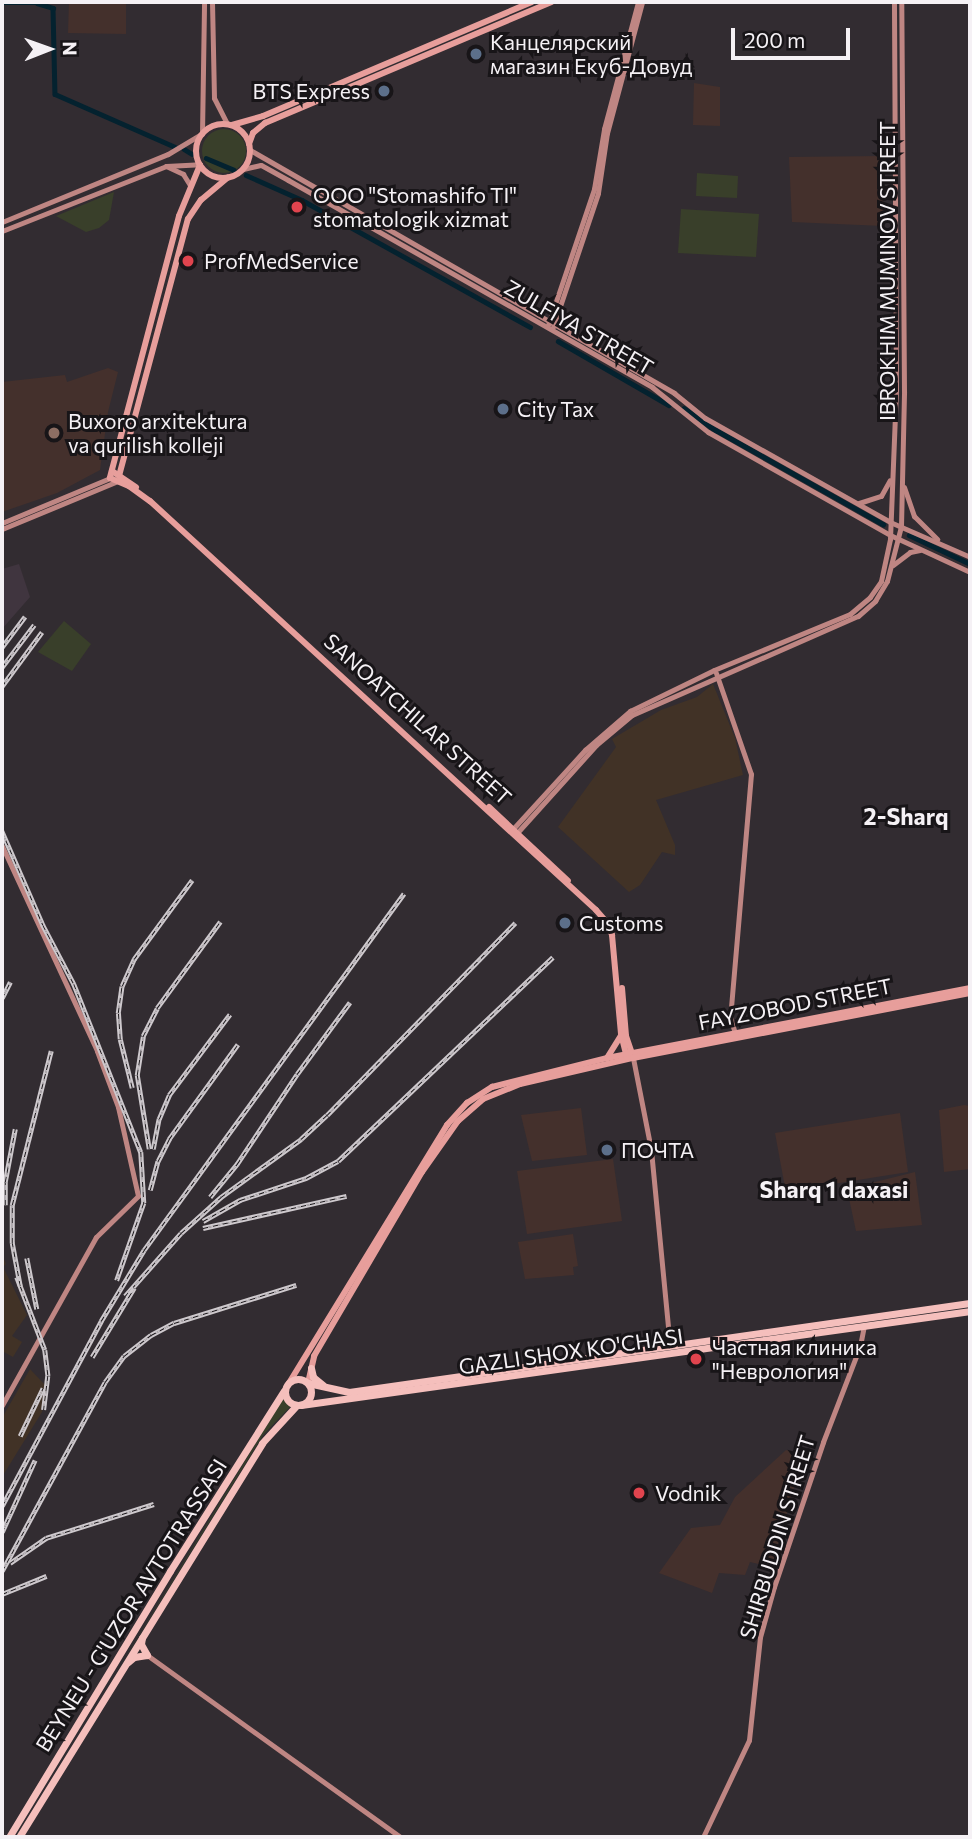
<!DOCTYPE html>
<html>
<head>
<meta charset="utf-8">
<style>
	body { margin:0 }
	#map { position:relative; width:972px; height:1839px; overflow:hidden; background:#322c31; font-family:Commissioner,sans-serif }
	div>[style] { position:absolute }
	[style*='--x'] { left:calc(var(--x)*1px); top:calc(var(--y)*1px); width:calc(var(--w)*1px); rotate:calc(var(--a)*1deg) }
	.built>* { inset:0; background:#40353f }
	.industrial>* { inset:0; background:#413226 }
	.education>* { inset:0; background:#44302c }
	.green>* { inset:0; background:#393f2a }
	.round { border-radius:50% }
	.canal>* { height:4.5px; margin:-2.25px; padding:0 2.25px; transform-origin:2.25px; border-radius:2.25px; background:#04222f }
	.secondary>* { height:5px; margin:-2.5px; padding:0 2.5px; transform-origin:2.5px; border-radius:2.5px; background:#bf8683 }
	.primary>* { height:6px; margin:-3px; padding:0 3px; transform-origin:3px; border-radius:3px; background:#e79e9b }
	.primary>.ring { margin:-3px; padding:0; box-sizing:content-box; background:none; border:6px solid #e79e9b; border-radius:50% }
	.highway>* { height:7px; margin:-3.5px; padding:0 3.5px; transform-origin:3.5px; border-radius:3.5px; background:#f5bfbc }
	.highway>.ring { margin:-3.5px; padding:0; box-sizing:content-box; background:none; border:7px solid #f5bfbc; border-radius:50% }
	.rail>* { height:4.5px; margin-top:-2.25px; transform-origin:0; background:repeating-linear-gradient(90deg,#181518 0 5px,#cec9cd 0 10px); box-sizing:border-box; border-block:2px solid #cec9cd }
	.dots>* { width:19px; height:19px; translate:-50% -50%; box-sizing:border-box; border:4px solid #181518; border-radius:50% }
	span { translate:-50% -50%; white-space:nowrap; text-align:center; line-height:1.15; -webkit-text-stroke:6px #181518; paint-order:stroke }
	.poi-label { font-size:21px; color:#f5f1f5 }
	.left { translate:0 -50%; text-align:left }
	.right { translate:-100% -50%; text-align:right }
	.street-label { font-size:21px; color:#f5f1f5 }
	.neighbourhood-label { font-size:23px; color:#f5f1f5; font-weight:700 }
	.frame { position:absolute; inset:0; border:4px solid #f5f1f5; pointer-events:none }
	.north { position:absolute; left:14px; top:14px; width:70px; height:70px; -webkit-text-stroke:5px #181518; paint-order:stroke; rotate:89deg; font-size:19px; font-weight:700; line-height:28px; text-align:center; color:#f5f1f5 }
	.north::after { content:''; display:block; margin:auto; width:24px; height:32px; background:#f5f1f5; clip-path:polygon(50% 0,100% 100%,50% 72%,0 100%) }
	.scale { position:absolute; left:731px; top:28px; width:119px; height:32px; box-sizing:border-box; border:4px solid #f5f1f5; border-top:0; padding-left:9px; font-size:21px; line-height:24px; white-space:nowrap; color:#f5f1f5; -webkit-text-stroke:5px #181518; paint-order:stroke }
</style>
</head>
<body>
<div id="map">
	<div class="built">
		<div style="clip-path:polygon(19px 564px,30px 597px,2px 629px,2px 569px)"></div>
	</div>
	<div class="industrial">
		<div style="clip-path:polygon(713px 684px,735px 738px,743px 775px,656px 800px,675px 845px,675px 855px,662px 852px,640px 885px,629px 892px,558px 827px,616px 747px,612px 739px,661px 710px,697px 697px)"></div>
		<div style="clip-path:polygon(2px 1254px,6px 1264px,3px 1267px,27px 1315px,12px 1336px,22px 1342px,13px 1357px,2px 1351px)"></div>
		<div style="clip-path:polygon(30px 1369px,46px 1386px,46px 1397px,42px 1412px,2px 1477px,2px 1418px)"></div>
	</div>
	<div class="education">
		<div style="clip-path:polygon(69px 2px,126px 2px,126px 34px,68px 33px)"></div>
		<div style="clip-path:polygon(694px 83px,720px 87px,720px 126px,693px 125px)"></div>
		<div style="clip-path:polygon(884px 156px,883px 226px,792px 222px,789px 157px)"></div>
		<div style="clip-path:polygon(108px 368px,118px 372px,108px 412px,100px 470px,57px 493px,2px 512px,2px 382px,65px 375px,67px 382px)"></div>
		<div style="clip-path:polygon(964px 1105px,970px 1106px,970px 1169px,944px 1172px,939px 1110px)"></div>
		<div style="clip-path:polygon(581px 1108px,587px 1155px,532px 1161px,521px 1115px)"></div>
		<div style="clip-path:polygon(900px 1113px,908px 1172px,789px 1191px,784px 1182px,775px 1133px)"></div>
		<div style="clip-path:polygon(613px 1159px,622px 1221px,527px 1234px,517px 1171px)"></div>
		<div style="clip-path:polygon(915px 1172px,922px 1225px,856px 1231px,847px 1189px)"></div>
		<div style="clip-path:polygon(573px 1234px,578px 1266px,573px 1267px,574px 1275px,525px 1279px,518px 1242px)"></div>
		<div style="clip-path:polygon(786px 1450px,809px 1456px,795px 1484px,772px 1567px,750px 1562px,745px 1575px,719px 1573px,712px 1593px,659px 1573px,691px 1528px,720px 1525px,735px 1497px)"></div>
	</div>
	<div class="green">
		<div class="round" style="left:202px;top:129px;width:44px;height:44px"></div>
		<div style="clip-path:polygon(697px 173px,738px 176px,737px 198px,696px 196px)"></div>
		<div style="clip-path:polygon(114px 192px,109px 220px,99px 228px,86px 232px,56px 216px)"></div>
		<div style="clip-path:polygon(681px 209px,759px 214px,756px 257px,678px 253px)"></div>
		<div style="clip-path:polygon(64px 621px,91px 644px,72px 671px,38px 652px)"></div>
		<div style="clip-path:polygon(283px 1399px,290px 1407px,263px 1435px,116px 1673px)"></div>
	</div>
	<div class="canal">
		<div style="--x:2;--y:3;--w:35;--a:0"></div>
		<div style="--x:37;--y:3;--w:17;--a:17"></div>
		<div style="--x:53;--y:8;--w:86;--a:88.7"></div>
		<div style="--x:55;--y:94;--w:131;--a:23.8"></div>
		<div style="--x:184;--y:149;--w:9;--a:32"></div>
		<div style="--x:206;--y:158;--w:30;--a:23"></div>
		<div style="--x:246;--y:175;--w:61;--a:24.1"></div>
		<div style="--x:302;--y:200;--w:261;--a:29.1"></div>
		<div style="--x:558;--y:341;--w:128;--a:30"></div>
		<div style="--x:684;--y:408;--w:39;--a:35"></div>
		<div style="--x:716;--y:430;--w:192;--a:29.4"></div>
		<div style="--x:909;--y:535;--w:68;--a:25.4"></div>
	</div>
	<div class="secondary">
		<div style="--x:212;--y:2;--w:96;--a:88.8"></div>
		<div style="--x:214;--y:98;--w:29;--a:63"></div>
		<div style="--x:202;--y:134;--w:132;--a:-89.1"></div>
		<div style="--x:250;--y:150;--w:489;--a:29.8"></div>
		<div style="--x:674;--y:393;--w:40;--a:39"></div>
		<div style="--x:705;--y:418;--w:212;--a:29.3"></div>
		<div style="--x:890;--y:522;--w:87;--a:23.6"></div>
		<div style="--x:166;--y:166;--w:19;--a:25"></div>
		<div style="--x:183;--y:174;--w:13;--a:58"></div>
		<div style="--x:243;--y:169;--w:18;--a:-13"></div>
		<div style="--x:261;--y:165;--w:31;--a:29"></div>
		<div style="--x:288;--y:180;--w:419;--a:29.6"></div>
		<div style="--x:652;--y:387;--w:72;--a:38.8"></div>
		<div style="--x:708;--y:432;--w:209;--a:29.5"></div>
		<div style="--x:890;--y:535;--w:88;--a:24.8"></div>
		<div style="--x:2;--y:222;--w:179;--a:-22.3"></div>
		<div style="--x:168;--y:154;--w:39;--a:-31"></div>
		<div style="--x:2;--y:231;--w:176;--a:-21.6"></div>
		<div style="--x:166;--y:166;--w:34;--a:-3"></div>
		<div style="--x:548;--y:325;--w:144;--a:-71.3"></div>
		<div style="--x:594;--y:189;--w:61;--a:-80.5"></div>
		<div style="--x:604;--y:129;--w:131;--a:-75"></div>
		<div style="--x:553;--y:327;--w:141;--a:-71.4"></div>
		<div style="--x:598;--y:193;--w:61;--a:-81.5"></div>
		<div style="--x:607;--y:133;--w:136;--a:-75"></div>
		<div style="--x:904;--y:487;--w:31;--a:71"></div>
		<div style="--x:914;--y:516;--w:33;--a:45"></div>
		<div style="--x:859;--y:503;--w:23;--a:-18"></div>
		<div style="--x:881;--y:496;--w:18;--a:-61"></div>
		<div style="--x:2;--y:523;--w:117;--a:-22.6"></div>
		<div style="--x:2;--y:529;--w:126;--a:-22.5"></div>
		<div style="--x:893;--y:565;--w:21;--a:-37"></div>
		<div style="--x:910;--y:552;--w:10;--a:-11"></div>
		<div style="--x:716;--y:673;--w:107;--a:70.9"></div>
		<div style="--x:751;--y:774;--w:244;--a:94.9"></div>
		<div style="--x:730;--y:1017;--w:21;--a:73"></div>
		<div style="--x:511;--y:831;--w:110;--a:-47.6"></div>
		<div style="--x:585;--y:750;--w:60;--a:-40.9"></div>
		<div style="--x:630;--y:711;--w:93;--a:-26"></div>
		<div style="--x:714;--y:670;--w:147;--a:-22.4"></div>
		<div style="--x:850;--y:614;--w:26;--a:-40"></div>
		<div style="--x:870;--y:597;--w:19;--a:-55"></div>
		<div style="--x:881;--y:581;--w:43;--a:-77.9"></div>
		<div style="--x:890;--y:539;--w:149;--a:-87.7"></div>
		<div style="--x:896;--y:390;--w:388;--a:-90.3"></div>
		<div style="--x:516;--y:834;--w:120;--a:-48"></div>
		<div style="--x:596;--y:745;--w:47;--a:-39.8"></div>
		<div style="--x:632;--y:715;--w:247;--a:-23.7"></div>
		<div style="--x:858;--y:616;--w:23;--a:-41"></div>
		<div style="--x:875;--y:601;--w:23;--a:-59"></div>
		<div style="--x:887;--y:581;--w:57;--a:-75.7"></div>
		<div style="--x:901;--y:526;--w:135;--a:-88.7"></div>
		<div style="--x:904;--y:391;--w:389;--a:-90.4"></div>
		<div style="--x:2;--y:846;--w:226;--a:65.1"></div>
		<div style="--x:97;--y:1051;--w:60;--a:69.4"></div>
		<div style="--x:118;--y:1107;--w:91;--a:77.3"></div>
		<div style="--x:138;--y:1196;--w:59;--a:135.7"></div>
		<div style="--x:96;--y:1237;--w:193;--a:119.2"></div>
		<div style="--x:633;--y:1058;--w:94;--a:78.9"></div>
		<div style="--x:651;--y:1150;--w:197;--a:84.5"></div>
		<div style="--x:147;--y:1655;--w:312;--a:35.7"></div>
		<div style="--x:703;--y:1837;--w:107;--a:-64.6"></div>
		<div style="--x:749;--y:1740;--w:104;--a:-83.9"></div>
		<div style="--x:760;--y:1637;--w:52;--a:-74.4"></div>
		<div style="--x:774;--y:1587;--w:153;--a:-71.3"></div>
		<div style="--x:823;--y:1442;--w:103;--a:-68.9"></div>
		<div style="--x:860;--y:1346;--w:20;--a:-79"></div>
	</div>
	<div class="primary">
		<div class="ring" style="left:196px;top:124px;width:48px;height:48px"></div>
		<div style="--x:232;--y:125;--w:32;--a:-16"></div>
		<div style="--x:263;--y:116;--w:292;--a:-23"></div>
		<div style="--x:249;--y:144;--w:12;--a:-70"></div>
		<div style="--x:253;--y:133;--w:16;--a:-40"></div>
		<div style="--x:265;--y:123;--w:311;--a:-22.9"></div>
		<div style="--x:200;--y:165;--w:55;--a:112.4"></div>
		<div style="--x:179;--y:216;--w:271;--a:104.8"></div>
		<div style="--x:110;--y:478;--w:21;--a:23"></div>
		<div style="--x:129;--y:486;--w:26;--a:36"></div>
		<div style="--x:150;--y:501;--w:605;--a:42.52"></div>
		<div style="--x:596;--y:910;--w:18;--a:49"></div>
		<div style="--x:608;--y:924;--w:12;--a:70"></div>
		<div style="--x:612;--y:935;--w:99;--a:84.8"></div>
		<div style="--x:621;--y:1034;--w:21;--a:76"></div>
		<div style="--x:626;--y:1054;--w:8;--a:30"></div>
		<div style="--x:112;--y:471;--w:29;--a:34"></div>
		<div style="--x:119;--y:476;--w:266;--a:-75"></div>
		<div style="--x:188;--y:219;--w:23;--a:-56"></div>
		<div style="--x:201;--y:200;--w:35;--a:-40"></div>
		<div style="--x:489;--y:807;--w:108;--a:43.1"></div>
		<div style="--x:622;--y:988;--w:48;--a:85.2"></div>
		<div style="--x:626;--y:1036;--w:21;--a:71"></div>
		<div style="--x:607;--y:1058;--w:26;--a:-58"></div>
		<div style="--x:289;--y:1383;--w:303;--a:-58.5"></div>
		<div style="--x:447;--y:1125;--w:30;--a:-48"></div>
		<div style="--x:467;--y:1103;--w:30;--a:-33"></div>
		<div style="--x:492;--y:1087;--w:119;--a:-14.2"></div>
		<div style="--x:607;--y:1058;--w:370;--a:-10.9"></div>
		<div style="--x:308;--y:1383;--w:28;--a:-77"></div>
		<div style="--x:314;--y:1356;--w:213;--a:-59.6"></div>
		<div style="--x:422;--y:1172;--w:62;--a:-54.8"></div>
		<div style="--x:458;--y:1121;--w:33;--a:-41"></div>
		<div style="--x:483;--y:1099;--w:40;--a:-22"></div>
		<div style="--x:520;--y:1084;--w:116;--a:-13"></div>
		<div style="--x:633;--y:1058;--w:343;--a:-10.9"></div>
	</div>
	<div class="highway">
		<div style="--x:311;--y:1368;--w:9;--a:77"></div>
		<div style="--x:313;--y:1377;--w:13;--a:39"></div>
		<div class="ring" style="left:285px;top:1379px;width:19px;height:19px"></div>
		<div style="--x:308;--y:1383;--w:42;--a:12.4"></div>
		<div style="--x:349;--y:1392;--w:627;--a:-8.16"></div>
		<div style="--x:301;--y:1405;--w:676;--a:-8"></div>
		<div style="--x:128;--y:1662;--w:8;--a:-40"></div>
		<div style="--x:134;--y:1657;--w:13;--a:-9"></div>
		<div style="--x:147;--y:1655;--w:13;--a:-119"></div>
		<div style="--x:141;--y:1644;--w:6;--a:-81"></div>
		<div style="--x:9;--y:1837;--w:311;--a:-58.8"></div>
		<div style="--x:170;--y:1571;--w:213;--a:-57.7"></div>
		<div style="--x:19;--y:1837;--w:463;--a:-58.3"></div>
		<div style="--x:262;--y:1443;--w:50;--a:-47.4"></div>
	</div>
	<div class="rail">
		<div style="--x:2;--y:647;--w:38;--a:-53"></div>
		<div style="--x:2;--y:667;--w:53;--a:-52.7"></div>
		<div style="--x:2;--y:686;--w:67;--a:-53.5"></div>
		<div style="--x:2;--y:831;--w:103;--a:66.4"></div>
		<div style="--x:43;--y:925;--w:67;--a:62.3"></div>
		<div style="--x:74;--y:984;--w:181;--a:68.3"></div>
		<div style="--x:141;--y:1152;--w:51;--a:86.6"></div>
		<div style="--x:144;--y:1203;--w:82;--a:109.3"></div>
		<div style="--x:2;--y:998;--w:18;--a:-63"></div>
		<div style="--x:132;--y:1088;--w:50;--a:-103.8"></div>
		<div style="--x:120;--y:1039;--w:26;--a:-94"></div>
		<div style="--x:118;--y:1013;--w:27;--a:-82"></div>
		<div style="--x:122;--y:986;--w:30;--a:-66"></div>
		<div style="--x:134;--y:959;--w:98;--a:-53.7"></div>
		<div style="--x:149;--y:1149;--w:75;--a:-99.2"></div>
		<div style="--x:137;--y:1075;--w:39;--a:-81"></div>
		<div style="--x:143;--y:1036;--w:31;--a:-63"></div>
		<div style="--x:157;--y:1008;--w:107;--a:-53.8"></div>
		<div style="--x:153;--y:1149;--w:31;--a:-79"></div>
		<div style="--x:159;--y:1119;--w:26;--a:-67"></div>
		<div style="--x:169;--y:1095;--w:101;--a:-53"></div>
		<div style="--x:150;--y:1190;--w:30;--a:-75"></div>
		<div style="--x:158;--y:1161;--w:25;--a:-63"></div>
		<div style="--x:169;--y:1139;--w:117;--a:-54"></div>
		<div style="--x:210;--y:1197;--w:43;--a:-50.7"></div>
		<div style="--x:237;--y:1164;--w:108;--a:-56.3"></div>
		<div style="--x:297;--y:1074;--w:89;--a:-53.6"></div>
		<div style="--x:5;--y:1205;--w:23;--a:-90"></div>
		<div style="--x:5;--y:1182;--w:54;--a:-79.3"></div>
		<div style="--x:203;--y:1221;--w:43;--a:-29.6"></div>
		<div style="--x:240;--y:1200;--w:70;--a:-18.4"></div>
		<div style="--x:306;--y:1178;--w:36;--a:-28"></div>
		<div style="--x:338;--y:1161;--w:296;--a:-43.5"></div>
		<div style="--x:203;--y:1228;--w:147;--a:-12.6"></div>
		<div style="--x:27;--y:1258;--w:52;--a:78.9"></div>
		<div style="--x:17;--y:1277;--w:78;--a:69"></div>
		<div style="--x:45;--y:1350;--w:26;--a:83"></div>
		<div style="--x:48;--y:1376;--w:34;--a:97"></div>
		<div style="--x:20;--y:1286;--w:44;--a:-100.5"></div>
		<div style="--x:12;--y:1243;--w:38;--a:-90"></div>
		<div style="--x:12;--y:1205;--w:159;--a:-75.8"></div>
		<div style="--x:125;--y:1296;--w:84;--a:-48.4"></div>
		<div style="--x:181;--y:1233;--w:54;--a:-42"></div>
		<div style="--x:221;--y:1197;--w:99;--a:-35.9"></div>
		<div style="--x:301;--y:1139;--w:35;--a:-43"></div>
		<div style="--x:327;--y:1115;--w:269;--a:-45.6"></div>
		<div style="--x:92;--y:1357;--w:81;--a:-58.7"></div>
		<div style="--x:20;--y:1436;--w:53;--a:-64.4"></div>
		<div style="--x:2;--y:1506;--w:210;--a:-61.8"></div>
		<div style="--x:101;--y:1321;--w:83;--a:-58.8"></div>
		<div style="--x:144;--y:1250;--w:441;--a:-53.9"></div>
		<div style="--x:2;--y:1532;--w:79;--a:-65.4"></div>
		<div style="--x:10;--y:1563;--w:44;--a:-34.8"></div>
		<div style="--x:46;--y:1538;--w:113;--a:-17.5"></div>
		<div style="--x:2;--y:1571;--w:215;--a:-61.4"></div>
		<div style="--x:105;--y:1382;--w:32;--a:-54"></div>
		<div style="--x:124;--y:1356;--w:34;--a:-38"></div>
		<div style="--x:151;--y:1335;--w:26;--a:-28"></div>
		<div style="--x:174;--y:1323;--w:128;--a:-17.3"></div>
		<div style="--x:2;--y:1594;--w:48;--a:-22.2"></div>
	</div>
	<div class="dots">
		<div style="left:476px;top:54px;background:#5c6f8a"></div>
		<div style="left:384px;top:91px;background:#5c6f8a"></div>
		<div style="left:297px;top:207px;background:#e0444e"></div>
		<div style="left:188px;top:261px;background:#e0444e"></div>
		<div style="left:503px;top:409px;background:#5c6f8a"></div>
		<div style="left:54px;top:433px;background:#8d6e63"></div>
		<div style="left:565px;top:923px;background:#5c6f8a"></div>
		<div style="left:607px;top:1150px;background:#5c6f8a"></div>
		<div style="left:696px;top:1359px;background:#e0444e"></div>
		<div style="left:639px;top:1493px;background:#e0444e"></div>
	</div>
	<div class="poi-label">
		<span class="left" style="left:490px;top:54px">Канцелярский<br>магазин Екуб-Довуд</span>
		<span class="right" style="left:370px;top:91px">BTS Express</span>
		<span class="left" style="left:313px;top:207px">OOO "Stomashifo TI"<br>stomatologik xizmat</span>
		<span class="left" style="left:204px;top:261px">ProfMedService</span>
		<span class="left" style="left:517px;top:409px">City Tax</span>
		<span class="left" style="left:68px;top:433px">Buxoro arxitektura<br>va qurilish kolleji</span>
		<span class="left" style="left:579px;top:923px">Customs</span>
		<span class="left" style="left:621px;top:1150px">ПОЧТА</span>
		<span class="left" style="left:712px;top:1359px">Частная клиника<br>"Неврология"</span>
		<span class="left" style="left:655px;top:1493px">Vodnik</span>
	</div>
	<div class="street-label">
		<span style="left:887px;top:271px;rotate:-90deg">IBROKHIM MUMINOV STREET</span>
		<span style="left:579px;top:327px;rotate:30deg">ZULFIYA STREET</span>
		<span style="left:418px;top:719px;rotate:42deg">SANOATCHILAR STREET</span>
		<span style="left:795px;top:1004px;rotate:-11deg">FAYZOBOD STREET</span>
		<span style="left:571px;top:1351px;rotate:-8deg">GAZLI SHOX KO'CHASI</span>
		<span style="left:777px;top:1537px;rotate:-73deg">SHIRBUDDIN STREET</span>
		<span style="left:131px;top:1605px;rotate:-58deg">BEYNEU - G'UZOR AVTOTRASSASI</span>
	</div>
	<div class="neighbourhood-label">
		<span style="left:906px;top:816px">2-Sharq</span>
		<span style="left:834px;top:1189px">Sharq 1 daxasi</span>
	</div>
	<div class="frame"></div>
	<div class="north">N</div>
	<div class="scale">200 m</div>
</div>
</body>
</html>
